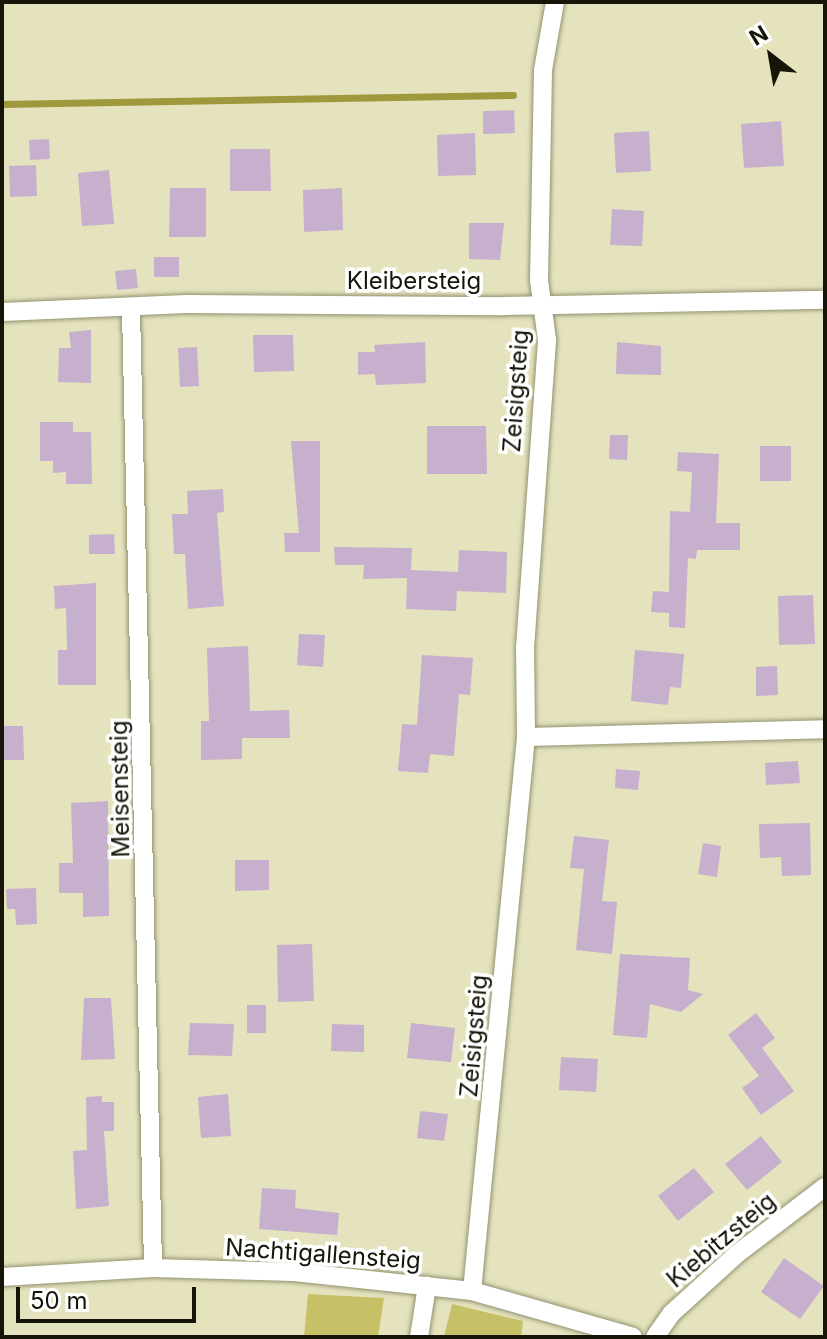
<!DOCTYPE html>
<html>
<head>
<meta charset="utf-8">
<style>
	body { margin:0 }
	#map { position:relative; width:827px; height:1339px; overflow:hidden; background:#e4e3be; font-family:Inter,sans-serif }
	div>[style] { position:absolute }
	[style*='--x'] { left:calc(var(--x)*1px); top:calc(var(--y)*1px); width:calc(var(--w)*1px); rotate:calc(var(--a)*1deg) }
	.green>* { inset:0; background:#c6c167 }
	.stream>* { height:7px; margin:-3.5px; padding:0 3.5px; transform-origin:3.5px; border-radius:3.5px; background:#9f983c }
	.building>* { inset:0; background:#c6b0cd }
	.roads { filter:drop-shadow(0 0 2px #939270) drop-shadow(0 0 2px #939270) }
	.street>* { height:18px; margin:-9px; padding:0 9px; transform-origin:9px; border-radius:9px; background:#fff }
	span { translate:-50% -50%; white-space:nowrap; text-align:center; line-height:1.15; -webkit-text-stroke:7px #fff; paint-order:stroke }
	.street-label { font-size:24px; color:#161508 }
	.frame { position:absolute; inset:0; border:4px solid #161508; pointer-events:none }
	.north { position:absolute; left:731px; top:16px; width:80px; height:80px; -webkit-text-stroke:6px #fff; paint-order:stroke; rotate:329deg; font-size:22px; font-weight:700; line-height:32px; text-align:center; color:#161508 }
	.north::after { content:''; display:block; margin:auto; width:28px; height:36px; background:#161508; clip-path:polygon(50% 0,100% 100%,50% 72%,0 100%) }
	.scale { position:absolute; left:16px; top:1287px; width:180px; height:36px; box-sizing:border-box; border:4px solid #161508; border-top:0; padding-left:10px; font-size:24px; line-height:28px; white-space:nowrap; color:#161508; -webkit-text-stroke:6px #fff; paint-order:stroke }
</style>
</head>
<body>
<div id="map">
	<div class="green">
		<div style="clip-path:polygon(308px 1294px,384px 1298px,378px 1337px,304px 1337px)"></div>
		<div style="clip-path:polygon(452px 1304px,523px 1321px,521px 1337px,444px 1337px)"></div>
	</div>
	<div class="stream">
		<div style="--x:2;--y:104;--w:511;--a:-1.01"></div>
	</div>
	<div class="building">
		<div style="clip-path:polygon(514px 110px,515px 133px,483px 134px,483px 111px)"></div>
		<div style="clip-path:polygon(781px 121px,784px 166px,744px 168px,741px 124px)"></div>
		<div style="clip-path:polygon(649px 131px,651px 171px,616px 173px,614px 133px)"></div>
		<div style="clip-path:polygon(475px 133px,476px 175px,438px 176px,437px 135px)"></div>
		<div style="clip-path:polygon(49px 139px,50px 159px,30px 160px,29px 140px)"></div>
		<div style="clip-path:polygon(230px 149px,270px 149px,271px 191px,230px 191px)"></div>
		<div style="clip-path:polygon(36px 165px,37px 196px,10px 197px,9px 166px)"></div>
		<div style="clip-path:polygon(109px 170px,114px 224px,82px 226px,78px 173px)"></div>
		<div style="clip-path:polygon(170px 188px,206px 188px,206px 237px,169px 237px)"></div>
		<div style="clip-path:polygon(342px 188px,343px 230px,304px 232px,303px 190px)"></div>
		<div style="clip-path:polygon(612px 209px,644px 211px,642px 246px,610px 245px)"></div>
		<div style="clip-path:polygon(469px 223px,504px 223px,500px 260px,469px 259px)"></div>
		<div style="clip-path:polygon(154px 257px,179px 257px,179px 277px,154px 277px)"></div>
		<div style="clip-path:polygon(136px 269px,138px 288px,117px 290px,115px 271px)"></div>
		<div style="clip-path:polygon(91px 330px,91px 383px,58px 382px,59px 348px,71px 348px,69px 332px)"></div>
		<div style="clip-path:polygon(253px 335px,293px 335px,294px 371px,254px 372px)"></div>
		<div style="clip-path:polygon(425px 342px,426px 383px,376px 385px,375px 374px,358px 375px,358px 352px,375px 352px,374px 345px)"></div>
		<div style="clip-path:polygon(617px 342px,661px 346px,661px 375px,616px 374px)"></div>
		<div style="clip-path:polygon(197px 347px,199px 386px,180px 387px,178px 348px)"></div>
		<div style="clip-path:polygon(40px 422px,73px 422px,73px 432px,91px 432px,92px 484px,66px 484px,66px 472px,53px 473px,53px 461px,40px 461px)"></div>
		<div style="clip-path:polygon(427px 426px,486px 426px,487px 474px,427px 474px)"></div>
		<div style="clip-path:polygon(610px 435px,628px 435px,627px 460px,609px 459px)"></div>
		<div style="clip-path:polygon(291px 441px,320px 441px,320px 552px,285px 552px,284px 533px,299px 533px)"></div>
		<div style="clip-path:polygon(760px 446px,791px 446px,791px 481px,760px 481px)"></div>
		<div style="clip-path:polygon(678px 452px,719px 454px,716px 523px,740px 523px,740px 550px,697px 550px,696px 559px,688px 558px,685px 628px,669px 627px,669px 613px,651px 612px,653px 591px,669px 592px,670px 511px,690px 512px,692px 472px,677px 471px)"></div>
		<div style="clip-path:polygon(223px 489px,224px 512px,217px 513px,224px 606px,188px 609px,185px 554px,174px 554px,172px 514px,188px 514px,187px 491px)"></div>
		<div style="clip-path:polygon(114px 534px,115px 554px,89px 554px,89px 535px)"></div>
		<div style="clip-path:polygon(334px 547px,412px 548px,411px 570px,458px 572px,459px 550px,507px 552px,506px 593px,457px 591px,456px 611px,406px 609px,407px 578px,363px 579px,364px 565px,335px 565px)"></div>
		<div style="clip-path:polygon(96px 583px,96px 685px,58px 685px,58px 650px,67px 650px,66px 608px,55px 609px,54px 586px)"></div>
		<div style="clip-path:polygon(813px 595px,815px 644px,779px 645px,778px 596px)"></div>
		<div style="clip-path:polygon(299px 634px,325px 635px,323px 667px,297px 665px)"></div>
		<div style="clip-path:polygon(248px 646px,250px 711px,289px 710px,290px 738px,242px 738px,242px 759px,201px 760px,201px 721px,209px 721px,207px 648px)"></div>
		<div style="clip-path:polygon(635px 650px,684px 654px,681px 688px,670px 687px,668px 705px,631px 701px)"></div>
		<div style="clip-path:polygon(422px 655px,473px 658px,470px 695px,459px 694px,454px 756px,430px 754px,428px 773px,398px 771px,402px 724px,417px 725px)"></div>
		<div style="clip-path:polygon(777px 666px,778px 695px,756px 696px,756px 667px)"></div>
		<div style="clip-path:polygon(2px 726px,23px 726px,24px 760px,2px 760px)"></div>
		<div style="clip-path:polygon(798px 761px,800px 783px,766px 785px,765px 763px)"></div>
		<div style="clip-path:polygon(616px 769px,640px 771px,638px 790px,615px 788px)"></div>
		<div style="clip-path:polygon(108px 801px,109px 916px,83px 917px,83px 893px,59px 893px,59px 863px,73px 863px,71px 803px)"></div>
		<div style="clip-path:polygon(810px 823px,811px 875px,782px 876px,781px 857px,760px 858px,759px 824px)"></div>
		<div style="clip-path:polygon(574px 836px,609px 840px,602px 901px,617px 902px,612px 954px,576px 950px,584px 869px,570px 868px)"></div>
		<div style="clip-path:polygon(703px 843px,721px 846px,717px 877px,698px 874px)"></div>
		<div style="clip-path:polygon(235px 860px,269px 860px,269px 890px,235px 891px)"></div>
		<div style="clip-path:polygon(36px 888px,37px 924px,16px 925px,15px 909px,7px 909px,6px 889px)"></div>
		<div style="clip-path:polygon(312px 944px,314px 1001px,278px 1002px,277px 945px)"></div>
		<div style="clip-path:polygon(620px 954px,690px 958px,688px 990px,703px 994px,681px 1012px,650px 1004px,647px 1038px,613px 1035px)"></div>
		<div style="clip-path:polygon(84px 998px,111px 998px,115px 1059px,81px 1060px)"></div>
		<div style="clip-path:polygon(247px 1005px,266px 1005px,266px 1033px,247px 1033px)"></div>
		<div style="clip-path:polygon(756px 1013px,775px 1038px,762px 1048px,794px 1091px,761px 1115px,742px 1088px,759px 1076px,728px 1035px)"></div>
		<div style="clip-path:polygon(190px 1023px,234px 1024px,232px 1056px,188px 1055px)"></div>
		<div style="clip-path:polygon(411px 1023px,455px 1028px,451px 1062px,407px 1058px)"></div>
		<div style="clip-path:polygon(332px 1024px,364px 1025px,364px 1052px,331px 1051px)"></div>
		<div style="clip-path:polygon(561px 1057px,598px 1059px,596px 1092px,559px 1090px)"></div>
		<div style="clip-path:polygon(228px 1094px,231px 1136px,201px 1138px,198px 1097px)"></div>
		<div style="clip-path:polygon(102px 1096px,102px 1102px,114px 1102px,114px 1131px,104px 1131px,109px 1206px,76px 1209px,73px 1151px,87px 1150px,86px 1097px)"></div>
		<div style="clip-path:polygon(420px 1111px,448px 1114px,444px 1141px,417px 1138px)"></div>
		<div style="clip-path:polygon(761px 1136px,782px 1162px,747px 1190px,725px 1164px)"></div>
		<div style="clip-path:polygon(694px 1168px,714px 1192px,678px 1221px,658px 1196px)"></div>
		<div style="clip-path:polygon(262px 1188px,296px 1190px,295px 1208px,339px 1213px,337px 1235px,259px 1229px)"></div>
		<div style="clip-path:polygon(784px 1258px,824px 1286px,800px 1319px,761px 1292px)"></div>
	</div>
	<div class="roads">
		<div class="street">
			<div style="--x:131;--y:310;--w:958;--a:88.68"></div>
			<div style="--x:2;--y:312;--w:184;--a:-2.5"></div>
			<div style="--x:186;--y:304;--w:318;--a:0.4"></div>
			<div style="--x:504;--y:306;--w:321;--a:-1.1"></div>
			<div style="--x:526;--y:737;--w:299;--a:-1.5"></div>
			<div style="--x:2;--y:1277;--w:151;--a:-3.4"></div>
			<div style="--x:153;--y:1268;--w:141;--a:1.6"></div>
			<div style="--x:294;--y:1272;--w:179;--a:6.1"></div>
			<div style="--x:472;--y:1291;--w:167;--a:15.9"></div>
			<div style="--x:472;--y:1291;--w:557;--a:-84.43"></div>
			<div style="--x:526;--y:737;--w:89;--a:-90.6"></div>
			<div style="--x:525;--y:648;--w:309;--a:-85.9"></div>
			<div style="--x:547;--y:340;--w:61;--a:-97.6"></div>
			<div style="--x:539;--y:280;--w:210;--a:-88.9"></div>
			<div style="--x:543;--y:70;--w:69;--a:-80"></div>
			<div style="--x:419;--y:1337;--w:52;--a:-81.1"></div>
			<div style="--x:655;--y:1337;--w:29;--a:-55"></div>
			<div style="--x:672;--y:1313;--w:88;--a:-42.2"></div>
			<div style="--x:737;--y:1254;--w:111;--a:-37.3"></div>
		</div>
	</div>
	<div class="street-label">
		<span style="left:414px;top:281px">Kleibersteig</span>
		<span style="left:516px;top:391px;rotate:-86deg">Zeisigsteig</span>
		<span style="left:120px;top:789px;rotate:-91deg">Meisensteig</span>
		<span style="left:474px;top:1036px;rotate:-85deg">Zeisigsteig</span>
		<span style="left:721px;top:1240px;rotate:-40deg">Kiebitzsteig</span>
		<span style="left:323px;top:1254px;rotate:4deg">Nachtigallensteig</span>
	</div>
	<div class="frame"></div>
	<div class="north">N</div>
	<div class="scale">50 m</div>
</div>
</body>
</html>
